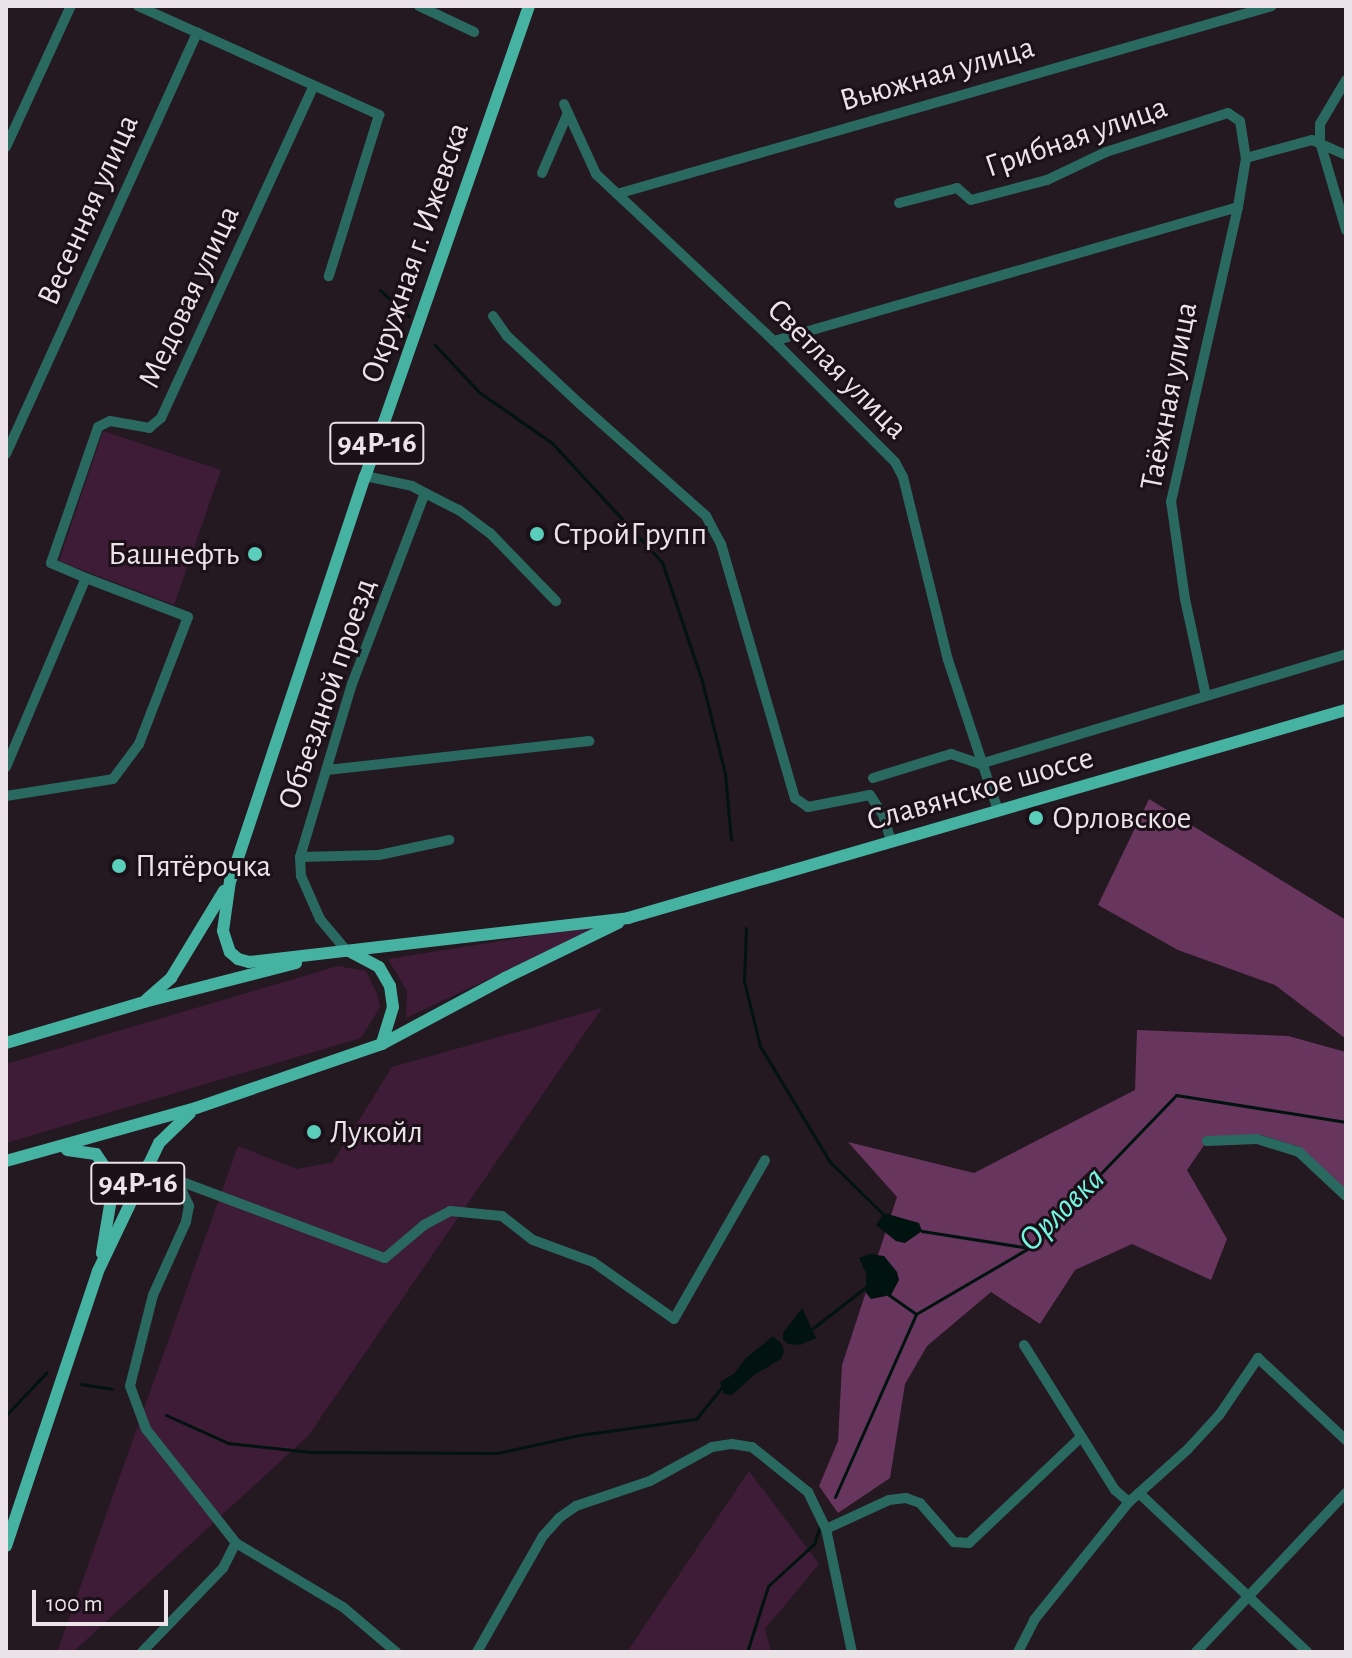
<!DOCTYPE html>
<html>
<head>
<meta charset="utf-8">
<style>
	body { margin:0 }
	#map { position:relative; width:1352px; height:1658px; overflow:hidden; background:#241821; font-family:"Alegreya Sans",sans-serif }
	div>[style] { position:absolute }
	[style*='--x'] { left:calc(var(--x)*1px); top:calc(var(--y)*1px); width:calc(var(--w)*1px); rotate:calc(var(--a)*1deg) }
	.green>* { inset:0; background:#3e1c37 }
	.forest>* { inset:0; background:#67355d }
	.water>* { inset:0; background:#00130f }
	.stream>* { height:3px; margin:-1.5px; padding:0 1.5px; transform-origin:1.5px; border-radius:1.5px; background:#00130f }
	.minor>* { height:10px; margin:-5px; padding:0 5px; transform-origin:5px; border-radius:5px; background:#29695f }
	.major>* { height:12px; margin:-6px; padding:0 6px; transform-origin:6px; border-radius:6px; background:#46b3a2 }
	.dots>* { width:22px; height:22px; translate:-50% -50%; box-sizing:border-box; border:4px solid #1b0f18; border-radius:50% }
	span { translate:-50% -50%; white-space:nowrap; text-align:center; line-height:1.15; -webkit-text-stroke:6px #1b0f18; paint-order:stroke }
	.shield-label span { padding:2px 6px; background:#1b0f18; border:2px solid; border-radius:6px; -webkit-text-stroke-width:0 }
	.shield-label { font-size:30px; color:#ece3e9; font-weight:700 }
	.street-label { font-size:32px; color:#ece3e9 }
	.poi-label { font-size:32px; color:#ece3e9 }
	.left { translate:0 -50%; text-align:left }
	.right { translate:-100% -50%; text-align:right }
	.water-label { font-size:34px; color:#74f7e1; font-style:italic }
	.frame { position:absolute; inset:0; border:8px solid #ece3e9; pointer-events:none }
	.scale { position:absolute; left:32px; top:1590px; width:136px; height:36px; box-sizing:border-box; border:4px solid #ece3e9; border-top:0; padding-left:10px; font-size:24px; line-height:28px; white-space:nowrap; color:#ece3e9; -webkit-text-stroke:6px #1b0f18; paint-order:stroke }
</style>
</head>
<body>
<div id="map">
	<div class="green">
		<div style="clip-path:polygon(103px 431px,221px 470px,174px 605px,59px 561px)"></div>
		<div style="clip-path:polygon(606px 924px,406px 1018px,407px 991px,388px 959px)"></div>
		<div style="clip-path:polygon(338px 966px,366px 971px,377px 994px,380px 1007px,361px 1038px,6px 1143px,6px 1064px)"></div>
		<div style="clip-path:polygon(602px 1008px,308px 1436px,73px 1652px,57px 1652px,238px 1146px,297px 1169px,333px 1162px,392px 1067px)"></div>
		<div style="clip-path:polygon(749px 1471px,819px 1564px,765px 1629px,771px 1652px,627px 1652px)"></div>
	</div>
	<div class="forest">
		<div style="clip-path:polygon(1149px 799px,1346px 920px,1346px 1039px,1275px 985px,1178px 950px,1098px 905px)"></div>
		<div style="clip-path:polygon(1137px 1030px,1288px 1036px,1346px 1052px,1346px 1190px,1300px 1147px,1258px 1134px,1207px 1141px,1187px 1170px,1227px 1239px,1211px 1280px,1132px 1244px,1075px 1270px,1040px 1324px,991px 1292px,927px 1346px,905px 1384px,890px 1478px,838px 1513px,819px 1486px,838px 1441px,842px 1365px,897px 1197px,848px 1142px,974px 1173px,1135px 1090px)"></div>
	</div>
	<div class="water">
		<div style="clip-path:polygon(884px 1213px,919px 1223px,922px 1231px,905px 1243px,896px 1241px,876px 1225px)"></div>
		<div style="clip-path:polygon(870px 1254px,884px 1256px,897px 1272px,899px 1280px,891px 1295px,871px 1299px,866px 1293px,866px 1273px,859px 1258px)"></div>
		<div style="clip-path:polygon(802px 1308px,816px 1338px,800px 1345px,788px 1344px,783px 1340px,783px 1333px)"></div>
		<div style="clip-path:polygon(773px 1336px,782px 1344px,784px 1352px,781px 1359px,754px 1375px,732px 1395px,724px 1394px,720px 1382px,735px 1373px,745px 1359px)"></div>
	</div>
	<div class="stream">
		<div style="--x:380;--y:290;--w:39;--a:42"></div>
		<div style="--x:435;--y:345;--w:64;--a:46.9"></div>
		<div style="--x:479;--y:392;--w:89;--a:34.9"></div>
		<div style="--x:552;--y:443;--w:162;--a:47.3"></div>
		<div style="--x:662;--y:562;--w:126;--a:71.4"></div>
		<div style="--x:702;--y:681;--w:95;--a:76"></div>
		<div style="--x:725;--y:773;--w:67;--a:84.9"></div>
		<div style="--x:746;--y:928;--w:53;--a:92.2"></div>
		<div style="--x:744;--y:981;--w:67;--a:76.2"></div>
		<div style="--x:760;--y:1046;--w:135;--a:58.9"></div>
		<div style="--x:830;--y:1162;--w:77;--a:44.5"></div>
		<div style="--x:922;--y:1231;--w:108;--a:9"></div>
		<div style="--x:889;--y:1295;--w:33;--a:35"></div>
		<div style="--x:813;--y:1328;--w:67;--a:-37.7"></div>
		<div style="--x:81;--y:1384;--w:31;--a:9"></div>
		<div style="--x:6;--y:1415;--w:59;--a:-46.4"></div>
		<div style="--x:166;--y:1415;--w:68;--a:24.3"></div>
		<div style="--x:228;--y:1443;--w:83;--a:6.2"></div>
		<div style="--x:311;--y:1452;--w:186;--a:0.3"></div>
		<div style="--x:497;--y:1453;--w:84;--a:-12.4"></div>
		<div style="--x:579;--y:1435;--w:118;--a:-7.8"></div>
		<div style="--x:696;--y:1419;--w:40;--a:-51"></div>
		<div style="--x:835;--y:1497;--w:200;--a:-66.1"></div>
		<div style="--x:916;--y:1314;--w:131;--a:-30.3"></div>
		<div style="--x:1029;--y:1248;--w:212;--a:-46.1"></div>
		<div style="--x:1176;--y:1095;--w:172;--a:9"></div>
		<div style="--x:747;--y:1652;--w:69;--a:-72.3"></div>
		<div style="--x:768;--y:1586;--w:62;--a:-42.4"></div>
		<div style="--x:814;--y:1544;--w:19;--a:-72"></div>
	</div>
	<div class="minor">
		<div style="--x:138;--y:6;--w:265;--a:24.3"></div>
		<div style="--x:379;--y:115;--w:169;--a:107.3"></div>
		<div style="--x:419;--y:6;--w:61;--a:25.3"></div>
		<div style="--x:1346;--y:80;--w:51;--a:120.6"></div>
		<div style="--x:1320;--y:124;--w:18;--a:90"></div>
		<div style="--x:1320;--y:142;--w:92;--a:73.5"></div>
		<div style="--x:564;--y:104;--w:77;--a:65.4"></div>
		<div style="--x:596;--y:174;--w:244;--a:43.2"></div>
		<div style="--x:774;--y:341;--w:171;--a:45"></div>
		<div style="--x:895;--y:462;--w:17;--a:62"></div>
		<div style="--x:903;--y:477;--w:188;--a:76.2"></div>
		<div style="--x:948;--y:660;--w:158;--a:71.6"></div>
		<div style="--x:6;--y:147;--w:155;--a:-65.3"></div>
		<div style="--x:1246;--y:158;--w:68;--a:-15.3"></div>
		<div style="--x:1312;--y:140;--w:37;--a:24"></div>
		<div style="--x:542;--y:173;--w:65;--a:-66.6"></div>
		<div style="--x:617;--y:194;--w:681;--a:-16.01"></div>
		<div style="--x:899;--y:203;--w:60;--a:-14.5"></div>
		<div style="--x:957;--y:188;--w:18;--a:41"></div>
		<div style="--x:971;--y:200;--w:79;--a:-14.7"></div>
		<div style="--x:1047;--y:180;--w:65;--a:-25.4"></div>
		<div style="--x:1106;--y:152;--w:128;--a:-17.7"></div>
		<div style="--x:1228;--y:113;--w:14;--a:34"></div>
		<div style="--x:1240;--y:121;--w:37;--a:81"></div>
		<div style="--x:1246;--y:158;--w:50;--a:99.3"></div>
		<div style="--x:1238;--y:207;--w:302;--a:102.8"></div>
		<div style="--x:1171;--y:501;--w:99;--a:81.9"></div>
		<div style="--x:1185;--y:599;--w:99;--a:77.8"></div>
		<div style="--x:493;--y:316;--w:24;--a:55"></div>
		<div style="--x:507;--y:336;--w:100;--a:43"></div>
		<div style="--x:580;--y:404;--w:169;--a:41.6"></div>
		<div style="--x:706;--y:516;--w:32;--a:62"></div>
		<div style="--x:721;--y:544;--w:265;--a:73.8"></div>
		<div style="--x:795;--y:798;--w:16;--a:35"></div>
		<div style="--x:808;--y:807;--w:63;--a:-11"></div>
		<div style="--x:870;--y:795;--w:24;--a:57"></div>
		<div style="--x:883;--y:815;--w:27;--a:73"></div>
		<div style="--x:774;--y:341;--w:483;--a:-16.1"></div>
		<div style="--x:6;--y:454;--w:463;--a:-65.6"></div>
		<div style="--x:365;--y:476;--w:48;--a:12"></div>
		<div style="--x:412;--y:486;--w:15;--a:28"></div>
		<div style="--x:6;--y:767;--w:205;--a:-67.1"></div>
		<div style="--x:86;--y:578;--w:38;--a:-157"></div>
		<div style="--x:51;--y:563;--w:144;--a:-70.9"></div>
		<div style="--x:98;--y:427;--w:13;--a:-27"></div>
		<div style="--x:110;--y:421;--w:40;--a:10"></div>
		<div style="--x:149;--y:428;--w:16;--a:-40"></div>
		<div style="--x:161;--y:418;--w:363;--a:-65.3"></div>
		<div style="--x:327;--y:770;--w:264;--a:-6.3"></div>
		<div style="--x:873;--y:778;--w:82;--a:-17.1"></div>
		<div style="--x:951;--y:754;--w:31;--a:19"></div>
		<div style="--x:980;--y:764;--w:382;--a:-16.7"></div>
		<div style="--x:6;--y:796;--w:108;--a:-9"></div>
		<div style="--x:113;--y:779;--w:44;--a:-53.4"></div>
		<div style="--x:139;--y:744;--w:136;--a:-68.9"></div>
		<div style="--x:188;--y:617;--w:109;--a:-159.1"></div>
		<div style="--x:300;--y:857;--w:79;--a:-1.5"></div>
		<div style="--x:379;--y:855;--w:72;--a:-12.1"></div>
		<div style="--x:346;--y:950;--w:40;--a:-130"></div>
		<div style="--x:320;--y:919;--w:47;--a:-113.8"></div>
		<div style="--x:301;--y:876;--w:19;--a:-93"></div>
		<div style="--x:300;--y:857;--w:181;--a:-73.3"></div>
		<div style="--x:352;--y:684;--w:204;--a:-69.1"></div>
		<div style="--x:425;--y:493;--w:38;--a:27"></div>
		<div style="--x:459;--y:510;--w:39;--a:37"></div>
		<div style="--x:490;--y:533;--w:95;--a:45.9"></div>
		<div style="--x:1207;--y:1141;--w:50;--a:-2.3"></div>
		<div style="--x:1257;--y:1139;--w:44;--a:17.2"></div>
		<div style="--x:1299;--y:1152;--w:64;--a:43.1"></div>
		<div style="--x:147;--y:1164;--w:34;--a:28"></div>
		<div style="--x:177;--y:1180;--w:29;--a:65"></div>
		<div style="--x:189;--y:1206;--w:16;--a:101"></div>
		<div style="--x:186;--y:1222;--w:80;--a:114.3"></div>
		<div style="--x:153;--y:1295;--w:94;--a:104.2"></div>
		<div style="--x:130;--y:1386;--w:46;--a:69.6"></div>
		<div style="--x:146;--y:1429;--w:145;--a:51.7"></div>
		<div style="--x:236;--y:1543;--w:125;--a:30.9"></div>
		<div style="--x:343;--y:1607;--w:70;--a:40.3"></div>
		<div style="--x:177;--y:1180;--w:222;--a:20.6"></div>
		<div style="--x:385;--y:1258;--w:51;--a:-40.2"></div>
		<div style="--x:424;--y:1225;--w:30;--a:-28"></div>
		<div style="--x:450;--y:1211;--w:52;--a:5.5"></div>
		<div style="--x:502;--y:1216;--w:39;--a:38"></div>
		<div style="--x:533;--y:1240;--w:64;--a:20.1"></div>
		<div style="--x:593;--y:1262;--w:99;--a:35.1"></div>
		<div style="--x:674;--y:1319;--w:183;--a:-60.2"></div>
		<div style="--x:1024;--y:1345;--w:171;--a:57.9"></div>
		<div style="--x:1115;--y:1490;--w:18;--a:41"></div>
		<div style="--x:1139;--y:1493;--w:231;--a:43.4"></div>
		<div style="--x:826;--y:1529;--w:69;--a:-24.7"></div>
		<div style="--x:889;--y:1500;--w:17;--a:-7"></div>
		<div style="--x:906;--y:1498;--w:15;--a:20"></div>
		<div style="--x:920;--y:1503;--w:52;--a:48.9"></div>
		<div style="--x:954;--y:1542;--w:15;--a:4"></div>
		<div style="--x:969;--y:1543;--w:154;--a:-43.4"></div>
		<div style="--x:142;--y:1652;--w:117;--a:-46"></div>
		<div style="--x:223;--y:1568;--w:28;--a:-63"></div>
		<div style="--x:477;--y:1652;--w:133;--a:-60.4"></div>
		<div style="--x:543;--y:1536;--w:24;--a:-48"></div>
		<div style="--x:559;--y:1518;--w:21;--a:-35"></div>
		<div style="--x:576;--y:1506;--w:78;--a:-18.7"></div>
		<div style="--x:650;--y:1481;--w:71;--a:-28.7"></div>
		<div style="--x:712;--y:1447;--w:20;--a:-9"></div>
		<div style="--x:732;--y:1444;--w:20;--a:9"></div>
		<div style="--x:752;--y:1447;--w:72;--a:38.8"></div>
		<div style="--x:808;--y:1492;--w:41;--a:64.1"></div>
		<div style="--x:826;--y:1529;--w:126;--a:78.1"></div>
		<div style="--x:1018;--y:1652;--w:36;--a:-63"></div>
		<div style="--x:1034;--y:1620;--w:151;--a:-51.2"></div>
		<div style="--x:1129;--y:1502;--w:79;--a:-41.9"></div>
		<div style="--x:1188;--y:1449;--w:47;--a:-47.6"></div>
		<div style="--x:1220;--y:1414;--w:68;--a:-55.8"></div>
		<div style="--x:1258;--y:1358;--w:120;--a:43"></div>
		<div style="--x:1196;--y:1652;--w:219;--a:-46.7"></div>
	</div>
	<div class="major">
		<div style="--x:529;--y:6;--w:498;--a:109.2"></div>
		<div style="--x:365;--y:476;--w:427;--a:108.4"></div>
		<div style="--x:230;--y:881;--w:50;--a:98"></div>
		<div style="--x:223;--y:931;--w:22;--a:72"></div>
		<div style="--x:230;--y:952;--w:11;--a:41"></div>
		<div style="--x:238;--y:959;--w:11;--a:15"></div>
		<div style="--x:249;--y:962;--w:382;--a:-6.6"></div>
		<div style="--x:628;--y:918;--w:748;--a:-16.16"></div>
		<div style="--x:349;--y:951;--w:34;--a:28"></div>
		<div style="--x:379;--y:967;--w:22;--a:60"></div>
		<div style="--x:390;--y:986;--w:21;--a:82"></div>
		<div style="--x:393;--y:1007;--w:39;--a:107"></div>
		<div style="--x:147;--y:999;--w:32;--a:-41"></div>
		<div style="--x:171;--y:978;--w:102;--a:-58.7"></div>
		<div style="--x:6;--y:1043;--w:144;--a:-16.5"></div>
		<div style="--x:144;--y:1002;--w:157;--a:-14.4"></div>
		<div style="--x:67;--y:1150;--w:29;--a:8"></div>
		<div style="--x:96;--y:1154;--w:25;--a:56"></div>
		<div style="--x:110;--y:1175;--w:18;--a:84"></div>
		<div style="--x:112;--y:1193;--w:61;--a:99.5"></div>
		<div style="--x:6;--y:1161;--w:197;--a:-15.6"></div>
		<div style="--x:196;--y:1108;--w:197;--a:-19"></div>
		<div style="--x:382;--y:1044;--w:140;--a:-28.2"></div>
		<div style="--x:505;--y:978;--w:126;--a:-26"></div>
		<div style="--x:6;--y:1546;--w:290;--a:-71.5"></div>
		<div style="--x:98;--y:1271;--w:142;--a:-64.5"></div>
		<div style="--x:159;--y:1143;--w:43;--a:-44.1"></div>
	</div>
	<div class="dots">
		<div style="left:537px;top:534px;background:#5bcebb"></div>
		<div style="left:255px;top:554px;background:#5bcebb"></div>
		<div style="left:1036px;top:818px;background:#5bcebb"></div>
		<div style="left:119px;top:866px;background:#5bcebb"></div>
		<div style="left:314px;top:1132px;background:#5bcebb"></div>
	</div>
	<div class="shield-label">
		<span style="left:377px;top:443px">94Р-16</span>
		<span style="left:138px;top:1183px">94Р-16</span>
	</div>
	<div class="street-label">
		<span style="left:937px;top:74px;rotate:-16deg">Вьюжная улица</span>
		<span style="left:1076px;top:137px;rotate:-19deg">Грибная улица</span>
		<span style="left:88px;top:210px;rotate:-66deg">Весенняя улица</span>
		<span style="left:415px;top:253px;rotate:-71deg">Окружная г. Ижевска</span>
		<span style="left:189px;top:297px;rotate:-65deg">Медовая улица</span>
		<span style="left:837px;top:369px;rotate:45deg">Светлая улица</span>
		<span style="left:1169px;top:396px;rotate:-79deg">Таёжная улица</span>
		<span style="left:327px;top:694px;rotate:-71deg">Объездной проезд</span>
		<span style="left:980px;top:789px;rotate:-16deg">Славянское шоссе</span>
	</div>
	<div class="poi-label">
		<span class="left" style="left:553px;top:534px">СтройГрупп</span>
		<span class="right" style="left:239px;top:554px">Башнефть</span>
		<span class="left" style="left:1052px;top:818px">Орловское</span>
		<span class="left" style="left:135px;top:866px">Пятёрочка</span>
		<span class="left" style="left:330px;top:1132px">Лукойл</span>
	</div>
	<div class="water-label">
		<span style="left:1062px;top:1210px;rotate:-44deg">Орловка</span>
	</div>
	<div class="frame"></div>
	<div class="scale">100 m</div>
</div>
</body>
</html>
